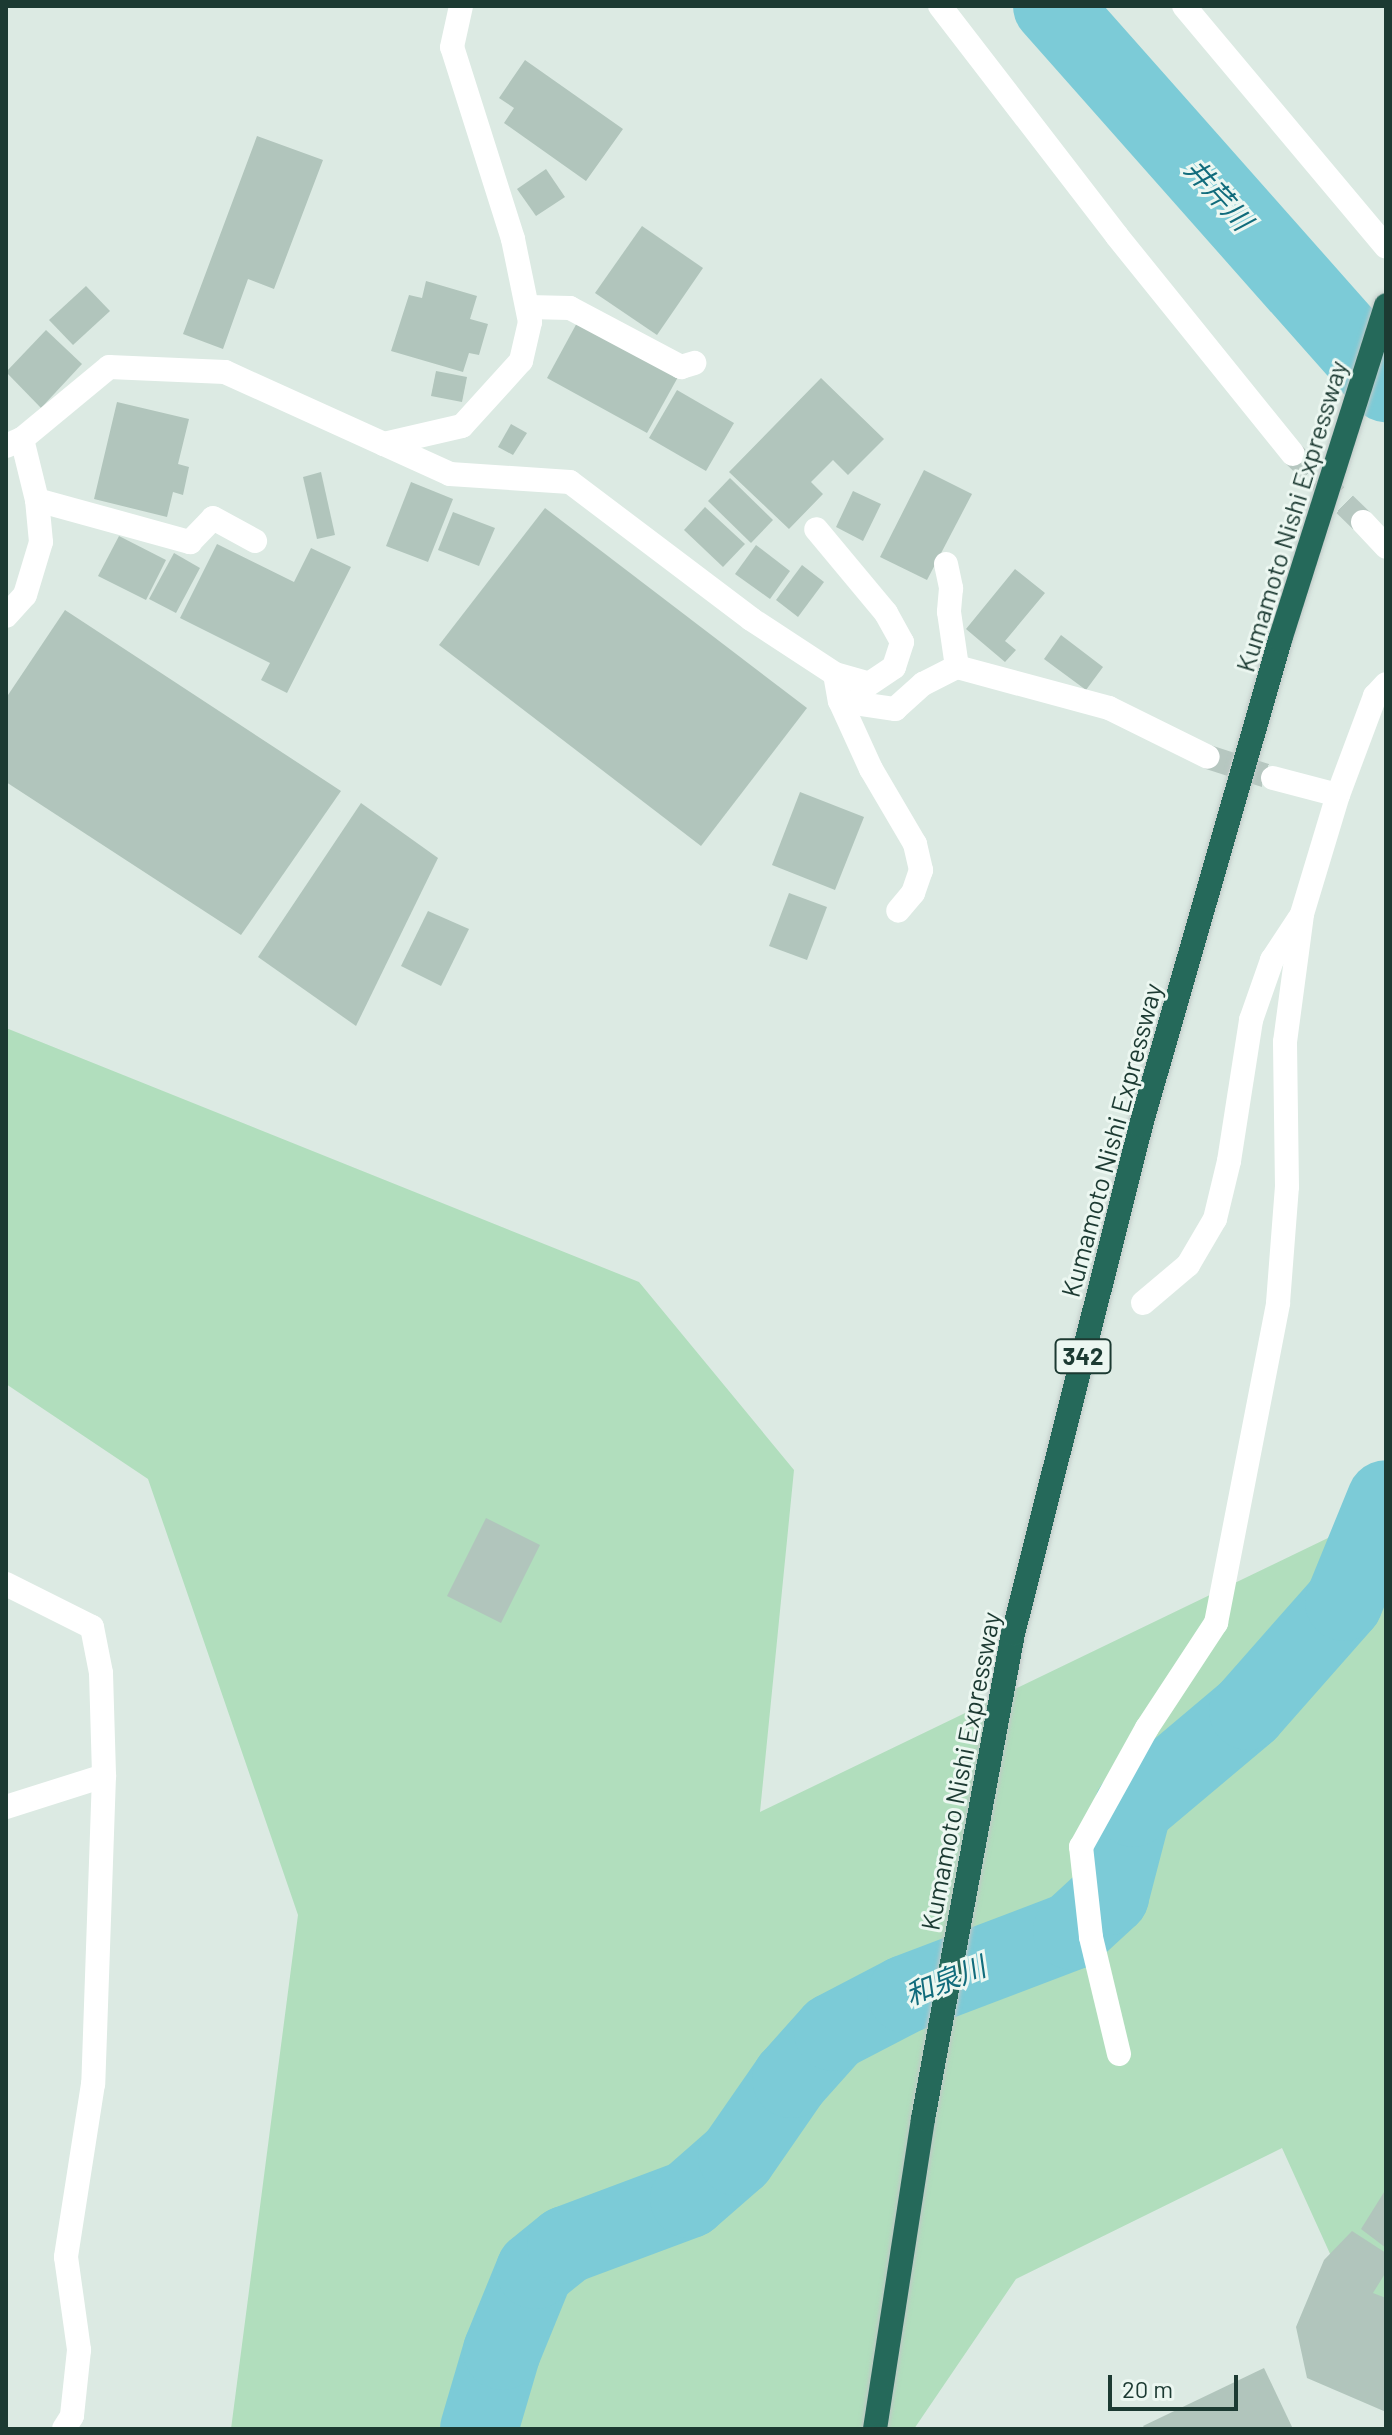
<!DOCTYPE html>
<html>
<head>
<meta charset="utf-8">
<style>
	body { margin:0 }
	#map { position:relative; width:1392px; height:2435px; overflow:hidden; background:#dceae3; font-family:Barlow,"Noto Sans JP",sans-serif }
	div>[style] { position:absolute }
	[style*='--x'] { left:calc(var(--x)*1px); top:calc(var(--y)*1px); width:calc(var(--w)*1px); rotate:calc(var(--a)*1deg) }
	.green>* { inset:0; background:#b1debd }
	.river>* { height:78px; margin:-39px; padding:0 39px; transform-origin:39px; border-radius:39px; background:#7ccbd7 }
	.building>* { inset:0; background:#b1c5bc }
	.street-tunnel>* { height:24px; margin-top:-12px; transform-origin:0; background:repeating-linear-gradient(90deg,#b6c7c0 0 24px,transparent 0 36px) }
	.street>* { height:24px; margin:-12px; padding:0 12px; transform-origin:12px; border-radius:12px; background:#fff }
	.bridges { filter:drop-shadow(0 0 2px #bfc8c6) drop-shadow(0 0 2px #bfc8c6) }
	.highway-bridge>* { height:24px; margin:-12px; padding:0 12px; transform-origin:12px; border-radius:12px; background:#25695a }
	span { translate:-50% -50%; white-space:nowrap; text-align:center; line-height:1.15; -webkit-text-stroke:6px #ecf7f1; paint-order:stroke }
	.shield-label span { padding:2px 6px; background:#ecf7f1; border:2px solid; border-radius:6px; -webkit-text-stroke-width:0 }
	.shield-label { font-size:24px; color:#1c3a32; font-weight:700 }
	.street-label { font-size:26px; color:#1c3a32 }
	.water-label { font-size:28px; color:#116c7c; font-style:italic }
	.frame { position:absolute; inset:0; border:8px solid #1c3a32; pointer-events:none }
	.scale { position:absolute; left:1108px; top:2375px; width:130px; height:36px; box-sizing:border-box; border:4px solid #1c3a32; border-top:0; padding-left:10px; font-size:24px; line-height:28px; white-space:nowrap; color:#1c3a32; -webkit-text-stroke:6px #ecf7f1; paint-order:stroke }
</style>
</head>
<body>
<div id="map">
	<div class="green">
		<div style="clip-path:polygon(6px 1028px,639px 1282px,794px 1470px,760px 1812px,1386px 1510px,1386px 2377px,1282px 2148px,1016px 2279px,914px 2429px,231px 2429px,298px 1915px,148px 1479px,6px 1384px)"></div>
	</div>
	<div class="river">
		<div style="--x:1052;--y:6;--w:504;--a:48.46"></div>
		<div style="--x:479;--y:2429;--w:81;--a:-73.6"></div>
		<div style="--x:502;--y:2351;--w:87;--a:-67.8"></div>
		<div style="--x:535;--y:2270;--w:40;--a:-39"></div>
		<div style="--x:566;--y:2245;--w:131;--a:-20.5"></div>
		<div style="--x:689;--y:2199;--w:64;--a:-41.2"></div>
		<div style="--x:737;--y:2157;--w:95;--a:-55.3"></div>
		<div style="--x:791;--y:2079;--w:63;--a:-48.2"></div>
		<div style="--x:833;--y:2032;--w:82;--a:-27.5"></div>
		<div style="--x:906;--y:1994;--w:178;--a:-20.8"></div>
		<div style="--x:1072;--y:1931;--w:52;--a:-42.6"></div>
		<div style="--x:1110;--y:1896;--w:91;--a:-75.4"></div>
		<div style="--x:1133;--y:1808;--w:150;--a:-40.1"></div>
		<div style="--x:1248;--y:1711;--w:145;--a:-48.6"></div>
		<div style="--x:1344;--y:1602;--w:111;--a:-67.8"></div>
	</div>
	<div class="building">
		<div style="clip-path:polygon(525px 60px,623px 129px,586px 181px,504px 123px,514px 108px,499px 98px)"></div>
		<div style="clip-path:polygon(257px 136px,323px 160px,274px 289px,248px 279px,223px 349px,183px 334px)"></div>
		<div style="clip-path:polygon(546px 169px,565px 197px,536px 216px,517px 189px)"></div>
		<div style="clip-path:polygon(642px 226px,703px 268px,657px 335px,595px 293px)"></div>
		<div style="clip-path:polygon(426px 281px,477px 296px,470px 319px,488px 324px,479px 355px,469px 353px,463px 372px,391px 351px,409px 295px,422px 298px)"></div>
		<div style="clip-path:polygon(86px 286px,110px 311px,73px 345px,49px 320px)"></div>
		<div style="clip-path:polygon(578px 321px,678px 377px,647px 433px,547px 378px)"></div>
		<div style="clip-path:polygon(46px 330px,82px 364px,41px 408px,6px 372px)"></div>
		<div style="clip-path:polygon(436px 371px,467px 377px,462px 402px,431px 396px)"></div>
		<div style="clip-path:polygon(821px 378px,884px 439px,848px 475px,833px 460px,811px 482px,823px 494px,789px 529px,729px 472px)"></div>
		<div style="clip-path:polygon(677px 390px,734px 423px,706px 471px,649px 438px)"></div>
		<div style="clip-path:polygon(117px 402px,189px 419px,178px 464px,189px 467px,183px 495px,173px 492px,167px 517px,94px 499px)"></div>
		<div style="clip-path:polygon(511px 424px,527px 433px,513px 455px,498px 447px)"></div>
		<div style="clip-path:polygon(924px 470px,972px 494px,927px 580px,880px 557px)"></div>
		<div style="clip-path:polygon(321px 472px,335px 535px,317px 539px,303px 477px)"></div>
		<div style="clip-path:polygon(730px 478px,773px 520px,751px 543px,708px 501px)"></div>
		<div style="clip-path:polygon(411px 482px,453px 499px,428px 562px,386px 546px)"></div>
		<div style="clip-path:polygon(853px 491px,881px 504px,863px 541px,836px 527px)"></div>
		<div style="clip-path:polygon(705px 507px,745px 544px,723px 567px,684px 530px)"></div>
		<div style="clip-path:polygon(545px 508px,807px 708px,701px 846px,439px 645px)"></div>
		<div style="clip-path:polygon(453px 512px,495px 528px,479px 566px,438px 550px)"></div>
		<div style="clip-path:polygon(119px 536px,166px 560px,146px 600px,98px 576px)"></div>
		<div style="clip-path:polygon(217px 544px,294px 582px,311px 548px,351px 567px,287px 693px,261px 680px,270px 663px,180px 618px)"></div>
		<div style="clip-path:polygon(756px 545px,790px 571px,770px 599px,735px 574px)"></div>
		<div style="clip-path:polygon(174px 553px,200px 568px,176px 613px,149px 599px)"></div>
		<div style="clip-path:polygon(802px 565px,824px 582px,798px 617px,776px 600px)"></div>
		<div style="clip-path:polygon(1015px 569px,1045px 593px,1005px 641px,1016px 650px,1005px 662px,966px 629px)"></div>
		<div style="clip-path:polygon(65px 610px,341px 791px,241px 935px,6px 782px,6px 698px)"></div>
		<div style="clip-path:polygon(1061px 635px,1103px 667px,1086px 690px,1044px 659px)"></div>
		<div style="clip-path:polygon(800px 792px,864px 817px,835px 890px,772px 865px)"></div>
		<div style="clip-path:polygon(361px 803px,438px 858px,356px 1026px,258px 957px)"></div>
		<div style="clip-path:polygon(789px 893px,827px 907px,807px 960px,769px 946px)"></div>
		<div style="clip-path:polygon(428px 911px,469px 929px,441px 986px,401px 966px)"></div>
		<div style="clip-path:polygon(486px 1518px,540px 1545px,501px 1623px,447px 1596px)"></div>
		<div style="clip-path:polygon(1386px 2189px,1386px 2248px,1361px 2229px)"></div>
		<div style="clip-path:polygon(1352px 2231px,1386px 2253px,1386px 2272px,1373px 2293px,1386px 2298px,1386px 2412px,1307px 2378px,1296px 2327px,1324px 2260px)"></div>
		<div style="clip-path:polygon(1264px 2368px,1293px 2429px,1145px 2429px,1143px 2426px)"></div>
	</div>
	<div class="street-tunnel">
		<div style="--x:1293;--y:454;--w:98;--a:44.2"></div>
		<div style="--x:1208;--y:757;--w:68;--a:17.9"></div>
	</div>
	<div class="street">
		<div style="--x:940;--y:6;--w:290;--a:52.4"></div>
		<div style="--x:1117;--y:236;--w:280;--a:51.1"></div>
		<div style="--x:1184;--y:6;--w:314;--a:50"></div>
		<div style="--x:528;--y:307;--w:42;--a:1.4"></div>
		<div style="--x:570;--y:308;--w:126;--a:28"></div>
		<div style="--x:681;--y:367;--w:14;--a:-17"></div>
		<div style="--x:22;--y:439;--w:63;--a:76.2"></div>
		<div style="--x:37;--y:500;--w:159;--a:15.4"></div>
		<div style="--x:190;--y:542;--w:33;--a:-46"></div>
		<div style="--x:213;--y:518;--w:48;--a:28.7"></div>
		<div style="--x:384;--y:444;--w:72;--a:24.4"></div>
		<div style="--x:450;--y:474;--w:120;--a:3.8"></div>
		<div style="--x:570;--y:482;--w:227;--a:37.1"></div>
		<div style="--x:751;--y:619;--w:100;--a:33.2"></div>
		<div style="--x:835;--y:674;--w:35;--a:16"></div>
		<div style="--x:869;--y:684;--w:30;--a:-34"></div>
		<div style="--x:894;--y:667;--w:26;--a:-72"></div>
		<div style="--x:902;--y:642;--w:33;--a:-119"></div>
		<div style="--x:886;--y:613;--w:109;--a:-129.8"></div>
		<div style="--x:6;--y:446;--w:17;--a:-24"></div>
		<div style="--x:22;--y:439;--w:113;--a:-39.6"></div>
		<div style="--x:109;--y:367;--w:116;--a:2.5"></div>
		<div style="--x:225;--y:372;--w:175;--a:24.4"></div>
		<div style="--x:384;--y:444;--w:80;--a:-13"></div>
		<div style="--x:462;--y:426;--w:88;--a:-47.8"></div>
		<div style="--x:521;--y:361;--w:40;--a:-77"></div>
		<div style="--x:530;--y:322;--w:85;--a:-101.6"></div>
		<div style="--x:513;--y:239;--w:201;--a:-107.6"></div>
		<div style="--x:452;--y:47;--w:42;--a:-77.6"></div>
		<div style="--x:1363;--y:522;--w:34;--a:47"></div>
		<div style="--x:946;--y:564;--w:25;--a:78"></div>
		<div style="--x:951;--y:588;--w:24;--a:95"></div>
		<div style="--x:949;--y:612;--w:56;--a:81.7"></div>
		<div style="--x:6;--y:616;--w:28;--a:-48"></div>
		<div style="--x:25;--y:595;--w:55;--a:-73.2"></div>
		<div style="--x:41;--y:542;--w:42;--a:-95.4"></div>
		<div style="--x:835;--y:674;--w:27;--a:80"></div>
		<div style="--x:840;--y:701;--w:56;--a:8.3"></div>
		<div style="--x:895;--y:709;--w:38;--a:-42"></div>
		<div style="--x:923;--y:684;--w:38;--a:-27"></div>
		<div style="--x:957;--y:667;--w:157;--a:15.1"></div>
		<div style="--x:1109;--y:708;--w:110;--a:26.3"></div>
		<div style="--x:840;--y:701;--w:75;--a:65.5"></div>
		<div style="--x:871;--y:769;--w:87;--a:59.6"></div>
		<div style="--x:915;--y:844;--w:27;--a:77"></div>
		<div style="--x:921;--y:870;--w:24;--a:109"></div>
		<div style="--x:913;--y:893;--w:23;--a:130"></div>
		<div style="--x:1273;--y:778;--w:67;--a:14.7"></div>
		<div style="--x:1143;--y:1303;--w:59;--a:-40.2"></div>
		<div style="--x:1188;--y:1265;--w:53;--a:-59.6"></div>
		<div style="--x:1215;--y:1219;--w:60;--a:-76.4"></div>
		<div style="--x:1229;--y:1161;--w:143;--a:-81.1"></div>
		<div style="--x:1251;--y:1020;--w:64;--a:-70.7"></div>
		<div style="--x:1272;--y:960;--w:49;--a:-56.6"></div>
		<div style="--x:6;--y:1584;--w:96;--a:26.6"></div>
		<div style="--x:92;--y:1627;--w:47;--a:78.9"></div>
		<div style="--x:101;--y:1673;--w:103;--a:88.3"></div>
		<div style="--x:104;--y:1776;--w:308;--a:92"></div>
		<div style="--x:93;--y:2084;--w:175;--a:98.9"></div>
		<div style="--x:66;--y:2257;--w:94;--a:82"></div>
		<div style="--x:79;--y:2350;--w:66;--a:96.1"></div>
		<div style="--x:72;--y:2416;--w:15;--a:122"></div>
		<div style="--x:6;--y:1807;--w:103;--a:-17.6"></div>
		<div style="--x:1119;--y:2054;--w:120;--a:-103.5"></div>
		<div style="--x:1091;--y:1937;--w:91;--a:-96.3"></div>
		<div style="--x:1081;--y:1847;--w:136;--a:-61"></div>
		<div style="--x:1147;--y:1728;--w:126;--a:-56.7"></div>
		<div style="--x:1216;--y:1623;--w:326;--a:-79"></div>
		<div style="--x:1278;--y:1303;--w:116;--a:-85.6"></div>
		<div style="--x:1287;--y:1187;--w:145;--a:-90.8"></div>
		<div style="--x:1285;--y:1042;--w:129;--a:-82.4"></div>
		<div style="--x:1302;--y:914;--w:124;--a:-73.2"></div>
		<div style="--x:1338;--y:795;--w:106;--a:-69.5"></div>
		<div style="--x:1375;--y:696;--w:16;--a:-47"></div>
	</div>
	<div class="bridges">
		<div class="highway-bridge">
			<div style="--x:875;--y:2429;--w:314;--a:-81.2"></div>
			<div style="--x:923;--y:2119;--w:493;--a:-79.5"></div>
			<div style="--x:1013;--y:1634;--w:525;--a:-75.88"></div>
			<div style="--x:1141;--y:1125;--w:505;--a:-74.01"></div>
			<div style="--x:1280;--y:640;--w:351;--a:-72.4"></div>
		</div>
	</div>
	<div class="shield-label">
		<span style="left:1083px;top:1356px">342</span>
	</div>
	<div class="street-label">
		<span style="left:1291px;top:516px;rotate:-73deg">Kumamoto Nishi Expressway</span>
		<span style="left:1111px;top:1140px;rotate:-75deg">Kumamoto Nishi Expressway</span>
		<span style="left:960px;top:1771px;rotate:-79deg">Kumamoto Nishi Expressway</span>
	</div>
	<div class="water-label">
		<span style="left:1219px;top:194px;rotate:48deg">井芹川</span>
		<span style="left:945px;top:1980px;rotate:-22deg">和泉川</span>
	</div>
	<div class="frame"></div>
	<div class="scale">20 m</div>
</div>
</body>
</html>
